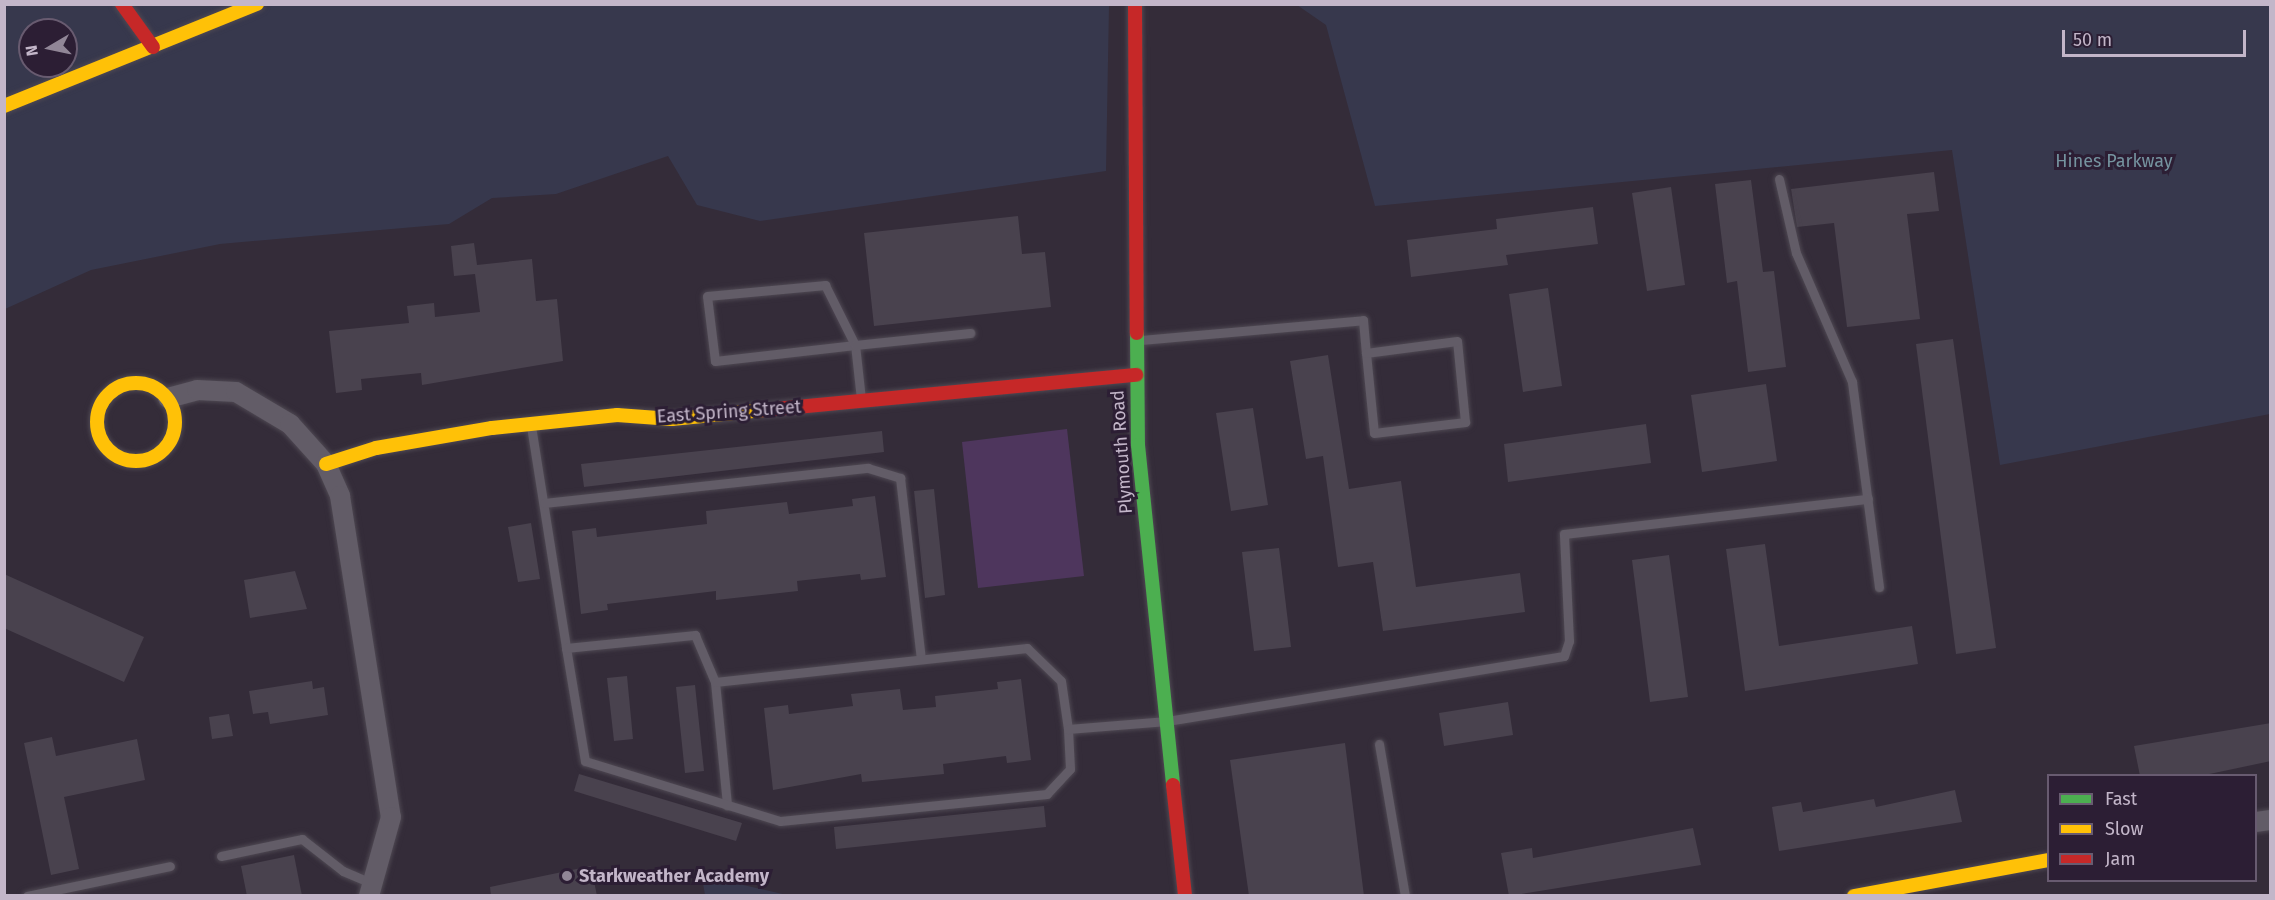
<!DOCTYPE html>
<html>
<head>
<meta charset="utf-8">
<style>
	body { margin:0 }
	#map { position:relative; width:2275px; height:900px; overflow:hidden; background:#342c39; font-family:"Fira Sans",sans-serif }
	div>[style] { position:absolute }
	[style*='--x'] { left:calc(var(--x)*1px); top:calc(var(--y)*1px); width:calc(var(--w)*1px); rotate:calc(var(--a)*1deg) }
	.green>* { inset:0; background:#37384d }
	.water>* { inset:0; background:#4e365d }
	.building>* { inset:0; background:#49424e }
	.roads { filter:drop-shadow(0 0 2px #4e4852) drop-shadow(0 0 2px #4e4852) }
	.lane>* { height:9px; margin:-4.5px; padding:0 4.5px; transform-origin:4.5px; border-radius:4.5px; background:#625c67 }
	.street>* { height:20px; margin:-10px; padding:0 10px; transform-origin:10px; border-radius:10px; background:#625c67 }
	.fast>* { height:14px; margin:-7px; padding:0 7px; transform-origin:7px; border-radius:7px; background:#4caf50 }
	.slow>* { height:14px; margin:-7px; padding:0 7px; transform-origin:7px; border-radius:7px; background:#ffc107 }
	.slow>.ring { margin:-7px; padding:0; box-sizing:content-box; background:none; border:14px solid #ffc107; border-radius:50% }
	.jam>* { height:14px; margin:-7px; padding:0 7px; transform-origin:7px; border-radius:7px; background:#c62828 }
	.dots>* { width:16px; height:16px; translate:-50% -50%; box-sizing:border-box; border:3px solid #2c1e34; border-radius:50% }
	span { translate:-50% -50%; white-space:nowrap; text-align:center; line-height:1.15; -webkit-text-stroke:6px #2c1e34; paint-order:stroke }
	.park-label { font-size:18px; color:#75939f }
	.street-label { font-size:18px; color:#c3b6c9 }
	.poi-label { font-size:18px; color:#c3b6c9; font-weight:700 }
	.left { translate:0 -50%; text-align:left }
	.frame { position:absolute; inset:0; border:6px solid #c3b6c9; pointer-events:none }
	.legend { position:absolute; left:2047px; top:774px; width:210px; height:108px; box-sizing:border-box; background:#2c1e34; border:2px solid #685b70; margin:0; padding:8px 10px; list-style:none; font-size:18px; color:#c3b6c9 }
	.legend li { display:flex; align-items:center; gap:12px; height:30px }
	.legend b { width:30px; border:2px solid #685b70 }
	.north { position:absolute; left:18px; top:18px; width:60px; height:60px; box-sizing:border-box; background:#2c1e34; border:2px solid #685b70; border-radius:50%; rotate:261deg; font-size:16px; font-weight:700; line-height:24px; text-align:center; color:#c3b6c9 }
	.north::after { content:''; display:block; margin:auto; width:21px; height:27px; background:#918697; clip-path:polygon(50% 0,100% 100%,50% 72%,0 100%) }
	.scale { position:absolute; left:2062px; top:30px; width:184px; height:27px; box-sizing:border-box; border:3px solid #c3b6c9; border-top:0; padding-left:8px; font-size:18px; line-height:21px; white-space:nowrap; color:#c3b6c9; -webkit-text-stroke:4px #2c1e34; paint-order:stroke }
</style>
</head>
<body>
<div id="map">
	<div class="green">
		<div style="clip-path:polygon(evenodd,4px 5px,1109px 5px,1106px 171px,760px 221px,697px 205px,668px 156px,556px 194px,492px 198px,449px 224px,220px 244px,91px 270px,5px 309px,4px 5px,30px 30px,66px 30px,66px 66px,30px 66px,30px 30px)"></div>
		<div style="clip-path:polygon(1297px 5px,2270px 5px,2270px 414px,2000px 465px,1952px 150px,1375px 206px,1326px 25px)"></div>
		<div style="clip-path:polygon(701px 872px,739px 884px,787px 895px,705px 895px)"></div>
	</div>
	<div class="water">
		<div style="clip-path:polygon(1067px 429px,1084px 576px,978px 588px,962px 442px)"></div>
	</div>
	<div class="building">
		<div style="clip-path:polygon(1934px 172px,1939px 211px,1907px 214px,1920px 319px,1847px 327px,1834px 223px,1797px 227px,1791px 189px)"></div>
		<div style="clip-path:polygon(1751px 180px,1763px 272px,1774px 271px,1786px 367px,1748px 372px,1737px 281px,1727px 283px,1715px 184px)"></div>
		<div style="clip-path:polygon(1671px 187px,1685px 285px,1647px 291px,1632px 193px)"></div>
		<div style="clip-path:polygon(1593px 207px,1598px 244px,1506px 255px,1508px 265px,1411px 277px,1407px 240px,1497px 229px,1496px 219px)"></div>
		<div style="clip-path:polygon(1018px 216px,1022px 254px,1045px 252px,1051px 307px,874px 326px,864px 233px)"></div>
		<div style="clip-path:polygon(474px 243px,477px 265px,532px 259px,536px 301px,557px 299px,563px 361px,422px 385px,421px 373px,361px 379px,362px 390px,336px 393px,329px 331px,409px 323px,407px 306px,434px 303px,435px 317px,480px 312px,475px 274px,454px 276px,451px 246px)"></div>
		<div style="clip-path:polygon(1548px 288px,1562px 386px,1523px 392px,1509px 294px)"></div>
		<div style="clip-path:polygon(1953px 339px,1996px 648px,1956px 654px,1916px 344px)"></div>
		<div style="clip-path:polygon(1328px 355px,1349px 489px,1401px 481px,1416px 587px,1520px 573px,1525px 612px,1383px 631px,1373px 562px,1338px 567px,1323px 456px,1306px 459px,1290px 361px)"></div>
		<div style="clip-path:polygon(1766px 384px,1777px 461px,1702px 472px,1691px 395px)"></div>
		<div style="clip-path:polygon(1253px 408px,1268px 505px,1231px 511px,1216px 413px)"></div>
		<div style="clip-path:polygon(1646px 424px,1651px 463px,1508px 482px,1504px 444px)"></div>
		<div style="clip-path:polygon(882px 431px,884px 452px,584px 487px,581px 464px)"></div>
		<div style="clip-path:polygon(934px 489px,945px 595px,925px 598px,914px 491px)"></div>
		<div style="clip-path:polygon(875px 496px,886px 577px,861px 580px,860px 574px,797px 581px,798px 591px,716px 600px,716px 591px,607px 604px,608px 610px,581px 614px,572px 531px,596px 528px,597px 537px,707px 524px,706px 511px,787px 502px,789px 514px,853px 506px,852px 499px)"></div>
		<div style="clip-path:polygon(531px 523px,540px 579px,518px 582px,508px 527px)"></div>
		<div style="clip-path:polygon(1765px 544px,1779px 646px,1912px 626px,1918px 664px,1745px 691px,1726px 549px)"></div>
		<div style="clip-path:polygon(1279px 548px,1291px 647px,1254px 651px,1242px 552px)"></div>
		<div style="clip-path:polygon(1669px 555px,1688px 697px,1650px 702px,1632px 560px)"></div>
		<div style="clip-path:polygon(295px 571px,307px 609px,250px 618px,244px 580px)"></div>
		<div style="clip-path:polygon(4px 574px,144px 637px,124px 682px,4px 628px)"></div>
		<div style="clip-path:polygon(627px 676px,633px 739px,614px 741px,607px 678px)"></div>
		<div style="clip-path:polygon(1021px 679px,1031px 760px,1007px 763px,1006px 756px,943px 764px,944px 774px,862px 782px,861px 774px,773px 790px,764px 708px,788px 705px,789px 714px,853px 706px,851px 694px,900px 689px,903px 710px,936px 707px,935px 696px,998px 689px,997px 682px)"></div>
		<div style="clip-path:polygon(312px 681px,313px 689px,324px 687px,328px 715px,270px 724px,268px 712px,253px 714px,249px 691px)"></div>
		<div style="clip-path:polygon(695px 685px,704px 771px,685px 773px,676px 687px)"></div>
		<div style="clip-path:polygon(1508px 702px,1513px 735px,1444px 746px,1439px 713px)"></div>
		<div style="clip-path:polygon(229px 714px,233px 736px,212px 739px,209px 717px)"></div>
		<div style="clip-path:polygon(2271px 723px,2271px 761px,2200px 776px,2140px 776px,2134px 746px)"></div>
		<div style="clip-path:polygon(52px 737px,56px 756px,137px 739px,145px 780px,64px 797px,79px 869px,51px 875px,24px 743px)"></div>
		<div style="clip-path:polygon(1345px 743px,1364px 896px,1249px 896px,1230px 760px)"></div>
		<div style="clip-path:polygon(579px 774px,742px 823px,736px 841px,574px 791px)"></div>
		<div style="clip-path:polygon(1955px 790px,1962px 822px,1779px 851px,1772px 807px,1801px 802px,1803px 812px,1874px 799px,1876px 807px)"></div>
		<div style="clip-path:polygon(1044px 806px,1046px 827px,836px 849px,834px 827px)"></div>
		<div style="clip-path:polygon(1693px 828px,1701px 865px,1509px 896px,1501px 853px,1532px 848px,1533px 858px)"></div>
		<div style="clip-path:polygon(294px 855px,302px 896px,247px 896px,241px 866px)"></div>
		<div style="clip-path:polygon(591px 866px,597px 896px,491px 896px,490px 887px)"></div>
	</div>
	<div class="roads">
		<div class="lane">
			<div style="--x:1779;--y:179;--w:76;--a:77.1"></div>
			<div style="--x:1796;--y:253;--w:141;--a:66.5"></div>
			<div style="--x:1852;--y:382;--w:207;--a:82.5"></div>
			<div style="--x:1141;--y:340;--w:223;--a:-5.1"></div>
			<div style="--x:1363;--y:320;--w:33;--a:85"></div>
			<div style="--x:1366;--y:353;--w:80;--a:84.3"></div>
			<div style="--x:1374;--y:433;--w:92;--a:-6.9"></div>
			<div style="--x:1465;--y:422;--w:81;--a:-95.6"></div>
			<div style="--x:1457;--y:341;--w:92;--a:172.5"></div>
			<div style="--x:861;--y:399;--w:54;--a:-96.3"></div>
			<div style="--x:855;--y:345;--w:141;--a:173.5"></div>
			<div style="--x:715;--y:361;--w:65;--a:-97"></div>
			<div style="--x:707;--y:296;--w:119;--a:-5.3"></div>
			<div style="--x:825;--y:285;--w:67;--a:63.4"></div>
			<div style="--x:855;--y:345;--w:116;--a:-6"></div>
			<div style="--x:531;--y:426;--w:225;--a:81"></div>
			<div style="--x:544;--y:503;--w:326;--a:-6.2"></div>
			<div style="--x:868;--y:468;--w:34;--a:17"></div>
			<div style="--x:900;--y:478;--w:182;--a:83.4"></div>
			<div style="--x:715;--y:682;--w:124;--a:84.4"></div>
			<div style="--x:1068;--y:729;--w:40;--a:87.1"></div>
			<div style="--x:1070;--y:769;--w:34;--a:133"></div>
			<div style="--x:1047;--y:794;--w:268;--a:174.2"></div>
			<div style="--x:780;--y:821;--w:204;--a:-162.9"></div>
			<div style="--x:585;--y:761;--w:115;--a:-99.5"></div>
			<div style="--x:566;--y:648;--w:130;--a:-5.8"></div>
			<div style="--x:695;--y:635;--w:51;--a:66.9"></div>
			<div style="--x:715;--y:682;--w:314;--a:-6.2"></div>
			<div style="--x:1027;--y:648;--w:47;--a:44.1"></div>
			<div style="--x:1061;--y:681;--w:49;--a:81.7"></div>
			<div style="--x:1068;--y:729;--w:99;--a:-4.6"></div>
			<div style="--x:1167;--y:721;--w:402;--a:-9.3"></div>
			<div style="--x:1564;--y:656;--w:16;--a:-72"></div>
			<div style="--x:1569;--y:641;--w:107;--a:-92.7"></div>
			<div style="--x:1564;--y:534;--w:306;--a:-6.6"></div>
			<div style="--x:1379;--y:744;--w:154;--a:80.3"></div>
			<div style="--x:221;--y:856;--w:83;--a:-11.9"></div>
			<div style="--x:302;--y:839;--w:52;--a:38"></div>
			<div style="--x:343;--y:871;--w:34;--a:23"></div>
			<div style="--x:27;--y:896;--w:146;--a:-11.8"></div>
		</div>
		<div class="street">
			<div style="--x:168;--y:398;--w:30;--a:-15"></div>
			<div style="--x:197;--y:390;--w:39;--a:3"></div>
			<div style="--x:236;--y:392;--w:63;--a:30.7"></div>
			<div style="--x:290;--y:424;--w:54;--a:48"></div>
			<div style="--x:326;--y:464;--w:35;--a:66"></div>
			<div style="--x:340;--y:496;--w:325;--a:81"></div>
			<div style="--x:391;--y:817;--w:82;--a:105.6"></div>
			<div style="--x:2256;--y:822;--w:14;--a:-8"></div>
		</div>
		<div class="fast">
			<div style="--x:1137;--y:333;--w:112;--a:89.5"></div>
			<div style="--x:1138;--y:445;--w:342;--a:84.1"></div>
		</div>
		<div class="slow">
			<div style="--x:4;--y:106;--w:273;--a:-22"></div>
			<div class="ring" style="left:97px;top:383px;width:64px;height:64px"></div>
			<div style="--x:326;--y:464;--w:52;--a:-17.7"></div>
			<div style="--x:376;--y:448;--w:118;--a:-9.8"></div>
			<div style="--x:492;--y:428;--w:126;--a:-5.9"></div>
			<div style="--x:617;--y:415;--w:55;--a:4.2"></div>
			<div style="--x:672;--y:419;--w:92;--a:-5.6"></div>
			<div style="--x:1854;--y:896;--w:197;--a:-10.5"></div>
		</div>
		<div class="jam">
			<div style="--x:122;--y:4;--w:53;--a:54.2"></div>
			<div style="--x:1135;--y:4;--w:329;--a:89.7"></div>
			<div style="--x:764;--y:410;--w:374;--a:-5.4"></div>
			<div style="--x:1173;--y:785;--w:112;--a:83.8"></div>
		</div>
	</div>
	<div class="dots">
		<div style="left:567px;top:876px;background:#918697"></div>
	</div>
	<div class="park-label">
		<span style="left:2114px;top:161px">Hines Parkway</span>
	</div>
	<div class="street-label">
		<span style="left:729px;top:412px;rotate:-4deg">East Spring Street</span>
		<span style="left:1122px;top:452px;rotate:-94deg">Plymouth Road</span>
	</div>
	<div class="poi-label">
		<span class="left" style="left:579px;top:876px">Starkweather Academy</span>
	</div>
	<div class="frame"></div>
	<ul class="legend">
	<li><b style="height:8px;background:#4caf50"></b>Fast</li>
	<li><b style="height:8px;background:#ffc107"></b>Slow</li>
	<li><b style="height:8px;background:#c62828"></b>Jam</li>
	</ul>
	<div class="north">N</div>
	<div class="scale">50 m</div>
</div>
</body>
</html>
